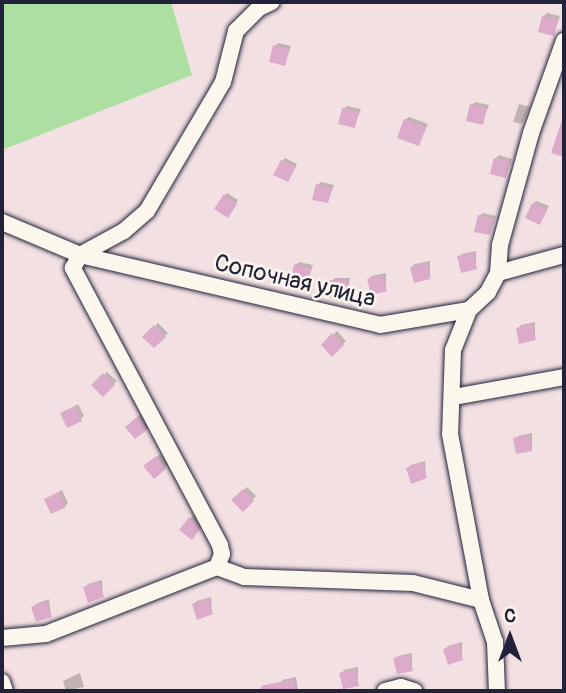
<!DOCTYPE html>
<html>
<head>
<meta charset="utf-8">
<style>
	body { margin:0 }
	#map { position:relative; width:566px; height:693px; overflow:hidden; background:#f2e0e2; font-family:Pangolin,sans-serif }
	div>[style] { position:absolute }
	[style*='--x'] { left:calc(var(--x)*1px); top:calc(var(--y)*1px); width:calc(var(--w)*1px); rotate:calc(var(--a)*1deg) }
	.green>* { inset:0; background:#acdfa1 }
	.shadow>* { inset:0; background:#0003 }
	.building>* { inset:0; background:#dcabca }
	.roads { filter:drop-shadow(0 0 2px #22223b) drop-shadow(0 0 2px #22223b) }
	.minor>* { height:16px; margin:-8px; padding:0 8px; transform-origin:8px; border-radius:8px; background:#fbf7ec }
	span { translate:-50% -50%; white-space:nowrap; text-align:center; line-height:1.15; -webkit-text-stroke:5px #fbf7ec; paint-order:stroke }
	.street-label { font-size:24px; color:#22223b }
	.frame { position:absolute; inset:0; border:4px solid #22223b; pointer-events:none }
	.north { position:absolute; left:475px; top:602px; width:70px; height:70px; -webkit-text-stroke:5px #fbf7ec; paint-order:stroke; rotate:0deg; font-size:19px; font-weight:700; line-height:28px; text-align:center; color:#22223b }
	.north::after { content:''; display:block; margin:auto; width:24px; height:32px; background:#22223b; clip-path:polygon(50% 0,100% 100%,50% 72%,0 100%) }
</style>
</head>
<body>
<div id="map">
	<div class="green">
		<div style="clip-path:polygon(2px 2px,171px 2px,192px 75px,2px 150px)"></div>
	</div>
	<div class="shadow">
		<div style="clip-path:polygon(547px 13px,560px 16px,554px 34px,543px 17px)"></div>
		<div style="clip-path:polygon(278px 43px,291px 46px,285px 64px,275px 46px)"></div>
		<div style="clip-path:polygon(475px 102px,489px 105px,482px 123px,472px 105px)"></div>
		<div style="clip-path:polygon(519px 104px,530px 107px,522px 124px,513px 122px)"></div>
		<div style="clip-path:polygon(347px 106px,361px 109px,354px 126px,344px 109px)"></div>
		<div style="clip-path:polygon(409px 117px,428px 124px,419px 144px,405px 120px)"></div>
		<div style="clip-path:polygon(499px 155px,512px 159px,506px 176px,496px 158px)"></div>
		<div style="clip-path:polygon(285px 158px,297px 164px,288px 180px,282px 161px)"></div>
		<div style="clip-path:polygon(321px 182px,334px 185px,328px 201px,317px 185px)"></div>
		<div style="clip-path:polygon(227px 193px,238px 200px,231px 213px,224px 196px)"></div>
		<div style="clip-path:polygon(536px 201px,549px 206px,540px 223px,533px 204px)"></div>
		<div style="clip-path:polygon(483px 213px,496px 216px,490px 233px,479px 216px)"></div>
		<div style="clip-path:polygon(476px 251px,476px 267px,459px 257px,462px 254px)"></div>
		<div style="clip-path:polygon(430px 261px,430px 277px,412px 267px,415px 264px)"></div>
		<div style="clip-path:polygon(299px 262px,313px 265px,307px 283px,296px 265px)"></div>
		<div style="clip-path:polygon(386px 273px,386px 289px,369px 279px,372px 276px)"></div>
		<div style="clip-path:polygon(335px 278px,350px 278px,347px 295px,332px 281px)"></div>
		<div style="clip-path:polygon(535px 322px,535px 339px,518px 329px,521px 325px)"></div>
		<div style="clip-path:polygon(158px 323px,168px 333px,154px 346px,145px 337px)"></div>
		<div style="clip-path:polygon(337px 331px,346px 341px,333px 354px,323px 345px)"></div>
		<div style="clip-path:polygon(107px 372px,117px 381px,103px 394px,94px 385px)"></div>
		<div style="clip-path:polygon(78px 404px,84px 416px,81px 419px,62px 413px)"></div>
		<div style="clip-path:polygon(141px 414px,149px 426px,146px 429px,127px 427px)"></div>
		<div style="clip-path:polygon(532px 433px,532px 449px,515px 439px,518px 436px)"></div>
		<div style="clip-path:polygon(160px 454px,168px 465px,154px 477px,145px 467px)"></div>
		<div style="clip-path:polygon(425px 461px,426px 477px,408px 468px,411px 465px)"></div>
		<div style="clip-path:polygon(247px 487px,256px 496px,243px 510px,233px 500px)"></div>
		<div style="clip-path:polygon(62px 490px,68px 503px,65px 506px,46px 499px)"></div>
		<div style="clip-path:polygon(193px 515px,202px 525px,195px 535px,181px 530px)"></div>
		<div style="clip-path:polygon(102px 580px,103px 596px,85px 587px,88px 584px)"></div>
		<div style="clip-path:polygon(211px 597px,212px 613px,194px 604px,197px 601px)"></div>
		<div style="clip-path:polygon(49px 599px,51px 615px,33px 607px,36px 604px)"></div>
		<div style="clip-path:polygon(462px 642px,462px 659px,445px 649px,448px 646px)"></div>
		<div style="clip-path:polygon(412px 653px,412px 669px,395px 659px,398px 656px)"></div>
		<div style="clip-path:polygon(358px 667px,358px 684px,341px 674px,344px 670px)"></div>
		<div style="clip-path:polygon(80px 673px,84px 687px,66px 691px,63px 681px)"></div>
		<div style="clip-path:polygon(296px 677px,298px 691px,281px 691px,282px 680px)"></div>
	</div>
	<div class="building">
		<div style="clip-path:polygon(542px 16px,558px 19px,554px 36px,538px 32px)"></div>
		<div style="clip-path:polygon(273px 45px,289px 49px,285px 66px,269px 62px)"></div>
		<div style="clip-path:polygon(470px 104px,487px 108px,483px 125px,466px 121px)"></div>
		<div style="clip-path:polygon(342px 108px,359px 112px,355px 128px,338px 124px)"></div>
		<div style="clip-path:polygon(404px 119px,426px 127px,419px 146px,397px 138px)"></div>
		<div style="clip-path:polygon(562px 120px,564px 121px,564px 157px,551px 153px)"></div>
		<div style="clip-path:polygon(494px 158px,510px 161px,506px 178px,490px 174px)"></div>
		<div style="clip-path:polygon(281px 160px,296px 167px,288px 182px,273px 175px)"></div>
		<div style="clip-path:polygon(316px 184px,332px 188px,328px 203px,312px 200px)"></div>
		<div style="clip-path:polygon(223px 195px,237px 204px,228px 218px,214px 209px)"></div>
		<div style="clip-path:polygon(532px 203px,547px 210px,540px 225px,525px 218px)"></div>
		<div style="clip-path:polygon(478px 215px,494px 219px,490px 235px,474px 232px)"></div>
		<div style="clip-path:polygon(473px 253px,477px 269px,461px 273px,457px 256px)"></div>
		<div style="clip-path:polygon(427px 263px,430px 279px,414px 283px,410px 267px)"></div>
		<div style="clip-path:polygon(294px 264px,311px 268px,307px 284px,291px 281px)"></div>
		<div style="clip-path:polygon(383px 275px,387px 291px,371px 295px,367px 279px)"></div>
		<div style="clip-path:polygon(330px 280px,347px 280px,347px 296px,331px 297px)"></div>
		<div style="clip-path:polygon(532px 324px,536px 340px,519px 344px,516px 328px)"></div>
		<div style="clip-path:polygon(154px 325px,166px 337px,154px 348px,142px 337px)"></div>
		<div style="clip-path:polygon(332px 333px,344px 345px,332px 357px,321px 345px)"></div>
		<div style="clip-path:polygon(103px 373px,115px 385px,103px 397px,91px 385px)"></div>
		<div style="clip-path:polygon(75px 406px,82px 421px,67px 428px,60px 413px)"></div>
		<div style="clip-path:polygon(138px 416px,147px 430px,135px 439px,125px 427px)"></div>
		<div style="clip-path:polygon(529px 435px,532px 451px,516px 454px,513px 438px)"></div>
		<div style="clip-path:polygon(156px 456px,166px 469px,154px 479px,143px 466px)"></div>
		<div style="clip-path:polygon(422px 462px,427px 478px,411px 484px,406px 468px)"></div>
		<div style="clip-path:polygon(243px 489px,254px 501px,243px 512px,231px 500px)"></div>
		<div style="clip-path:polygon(59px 492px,66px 507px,51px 514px,44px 499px)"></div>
		<div style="clip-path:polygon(189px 517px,200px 529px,192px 540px,179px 530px)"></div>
		<div style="clip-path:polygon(99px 582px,104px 597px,88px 603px,83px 587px)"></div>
		<div style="clip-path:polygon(208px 598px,213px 614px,197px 620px,192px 604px)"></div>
		<div style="clip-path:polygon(46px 601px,52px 617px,36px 622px,31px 607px)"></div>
		<div style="clip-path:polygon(459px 644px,463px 660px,448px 665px,443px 649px)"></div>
		<div style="clip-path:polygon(409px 655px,413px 671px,397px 674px,393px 658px)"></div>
		<div style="clip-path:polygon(356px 669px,359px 686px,343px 689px,339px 673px)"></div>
		<div style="clip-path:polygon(293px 679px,296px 691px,261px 691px,261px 686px)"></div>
	</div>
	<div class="roads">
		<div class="minor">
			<div style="--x:2;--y:222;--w:85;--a:22.9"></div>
			<div style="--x:80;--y:255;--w:308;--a:13.1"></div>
			<div style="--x:380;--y:325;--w:90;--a:-9.6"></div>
			<div style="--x:469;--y:310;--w:26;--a:-43"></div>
			<div style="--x:488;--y:292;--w:21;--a:-62"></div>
			<div style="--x:498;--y:273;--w:68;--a:-15.3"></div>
			<div style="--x:498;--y:273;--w:28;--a:-86"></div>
			<div style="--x:500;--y:245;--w:116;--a:-74.5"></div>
			<div style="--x:531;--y:133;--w:98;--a:-70.3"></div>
			<div style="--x:469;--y:310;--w:43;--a:111.8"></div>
			<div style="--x:453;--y:350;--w:84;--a:92"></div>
			<div style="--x:450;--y:434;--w:169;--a:79.4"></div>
			<div style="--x:481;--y:600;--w:44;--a:71.6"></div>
			<div style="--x:495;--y:642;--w:49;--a:87.7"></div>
			<div style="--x:454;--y:397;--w:112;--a:-10.3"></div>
			<div style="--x:217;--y:567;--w:14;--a:-69"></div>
			<div style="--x:222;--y:554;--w:9;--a:-103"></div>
			<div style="--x:220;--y:545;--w:314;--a:-118"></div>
			<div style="--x:73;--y:268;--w:15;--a:-62"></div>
			<div style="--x:80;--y:255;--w:50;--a:-28.6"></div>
			<div style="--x:124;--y:231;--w:30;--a:-41"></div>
			<div style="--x:147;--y:211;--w:150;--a:-59.5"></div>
			<div style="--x:223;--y:82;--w:53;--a:-75.7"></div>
			<div style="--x:236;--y:31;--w:33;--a:-45"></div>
			<div style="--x:259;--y:8;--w:14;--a:-25"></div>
			<div style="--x:2;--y:638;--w:44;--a:-5.2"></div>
			<div style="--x:46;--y:634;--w:184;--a:-21.4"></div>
			<div style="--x:217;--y:567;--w:29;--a:20"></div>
			<div style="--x:244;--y:577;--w:169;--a:2"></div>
			<div style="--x:413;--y:583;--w:70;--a:14"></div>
			<div style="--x:2;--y:682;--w:9;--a:72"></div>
			<div style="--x:385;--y:691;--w:16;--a:-14"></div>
			<div style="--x:401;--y:687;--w:14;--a:17"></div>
		</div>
	</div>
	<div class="street-label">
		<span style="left:295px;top:281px;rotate:13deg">Сопочная улица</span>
	</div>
	<div class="frame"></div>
	<div class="north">С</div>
</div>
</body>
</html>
